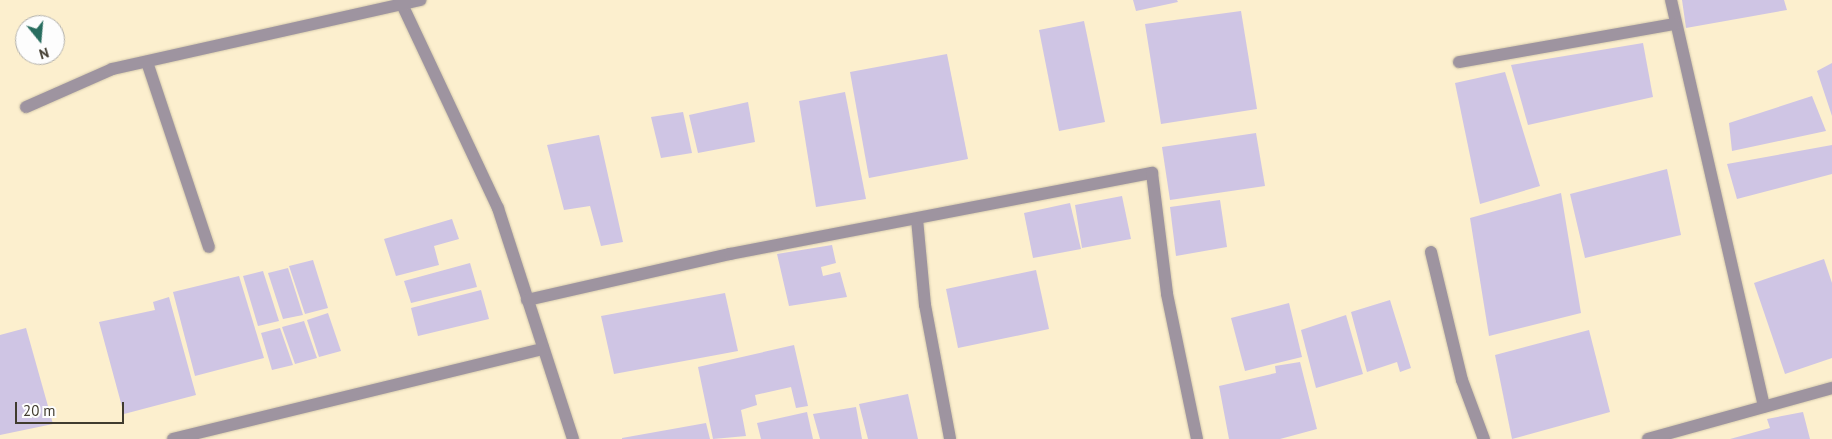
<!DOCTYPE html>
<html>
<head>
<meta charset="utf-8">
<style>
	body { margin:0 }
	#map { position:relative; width:1832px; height:439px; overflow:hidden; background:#fcefce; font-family:"PT Sans",sans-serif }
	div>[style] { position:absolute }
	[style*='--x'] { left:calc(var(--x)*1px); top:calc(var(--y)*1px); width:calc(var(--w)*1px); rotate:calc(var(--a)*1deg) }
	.building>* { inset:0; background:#cfc5e4 }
	.roads { filter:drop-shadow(0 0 1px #d6cbae) drop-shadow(0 0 1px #d6cbae) }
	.minor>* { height:12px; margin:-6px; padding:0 6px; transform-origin:6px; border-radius:6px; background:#9e94a0 }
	span { translate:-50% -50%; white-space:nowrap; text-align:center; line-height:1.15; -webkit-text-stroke:4px #fdfdfd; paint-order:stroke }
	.north { position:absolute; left:15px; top:15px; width:50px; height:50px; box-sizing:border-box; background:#fdfdfd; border:1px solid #b1afaa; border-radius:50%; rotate:163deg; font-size:14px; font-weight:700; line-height:20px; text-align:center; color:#403b2e }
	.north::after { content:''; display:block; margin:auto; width:18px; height:22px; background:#286d5f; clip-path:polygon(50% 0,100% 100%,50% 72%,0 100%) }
	.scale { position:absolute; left:15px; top:402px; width:109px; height:22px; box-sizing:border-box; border:2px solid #403b2e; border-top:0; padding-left:6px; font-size:15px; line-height:18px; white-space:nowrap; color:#403b2e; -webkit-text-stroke:4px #fdfdfd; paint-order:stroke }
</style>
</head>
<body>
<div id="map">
	<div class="building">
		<div style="clip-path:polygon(1133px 0,1177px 0,1178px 2px,1136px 11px)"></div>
		<div style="clip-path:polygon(1682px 0,1784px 0,1787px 10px,1686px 28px)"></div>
		<div style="clip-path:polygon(1241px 11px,1257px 109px,1161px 124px,1145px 24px)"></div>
		<div style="clip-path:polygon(1084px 21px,1105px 122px,1059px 131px,1039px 30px)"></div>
		<div style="clip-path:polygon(1643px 43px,1653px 97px,1528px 125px,1511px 65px)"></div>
		<div style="clip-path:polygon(947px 54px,968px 159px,869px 178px,850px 72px)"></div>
		<div style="clip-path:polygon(1832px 63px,1832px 116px,1817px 71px)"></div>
		<div style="clip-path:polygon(1505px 72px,1540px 186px,1480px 204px,1455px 83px)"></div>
		<div style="clip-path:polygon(845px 92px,866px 199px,816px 207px,799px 101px)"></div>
		<div style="clip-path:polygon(1812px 96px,1826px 131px,1732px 151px,1729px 123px)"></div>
		<div style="clip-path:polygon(748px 102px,755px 142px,698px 153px,689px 115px)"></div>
		<div style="clip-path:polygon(683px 112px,692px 153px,661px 158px,651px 117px)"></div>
		<div style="clip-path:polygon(1256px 133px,1265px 186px,1170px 200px,1162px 147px)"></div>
		<div style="clip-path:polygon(599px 135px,623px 242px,601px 246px,590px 206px,564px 210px,547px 145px)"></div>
		<div style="clip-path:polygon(1832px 145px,1832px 174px,1737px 199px,1727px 164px)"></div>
		<div style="clip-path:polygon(1667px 169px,1681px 235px,1585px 258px,1570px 194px)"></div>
		<div style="clip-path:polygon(1561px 193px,1581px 313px,1489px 336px,1470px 218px)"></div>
		<div style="clip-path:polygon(1122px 196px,1131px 239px,1082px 248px,1075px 205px)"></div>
		<div style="clip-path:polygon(1220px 200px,1227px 247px,1176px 256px,1170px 207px)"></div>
		<div style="clip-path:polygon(1070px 203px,1081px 249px,1033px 258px,1024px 213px)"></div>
		<div style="clip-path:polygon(452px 219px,459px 239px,434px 246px,439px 265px,396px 276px,384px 239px)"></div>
		<div style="clip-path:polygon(832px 245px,836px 263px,821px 267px,823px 276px,840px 272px,847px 297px,789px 306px,777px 254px)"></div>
		<div style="clip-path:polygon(1824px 259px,1832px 283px,1832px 358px,1785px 374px,1754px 283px)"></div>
		<div style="clip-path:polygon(313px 260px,328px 308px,305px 314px,289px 266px)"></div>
		<div style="clip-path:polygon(470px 263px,477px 287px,411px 303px,404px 281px)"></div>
		<div style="clip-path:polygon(288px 268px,303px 315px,283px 319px,268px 273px)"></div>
		<div style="clip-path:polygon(1036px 270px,1049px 329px,958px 348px,946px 289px)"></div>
		<div style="clip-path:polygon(263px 271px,279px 321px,258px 326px,243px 276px)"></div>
		<div style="clip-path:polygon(239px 276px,264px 358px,195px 376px,173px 292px)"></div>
		<div style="clip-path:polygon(481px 290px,489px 319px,418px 336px,411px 308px)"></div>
		<div style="clip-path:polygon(725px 293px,738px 351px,614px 374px,601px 316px)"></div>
		<div style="clip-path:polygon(169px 297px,196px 395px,124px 414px,99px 322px,155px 310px,153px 302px)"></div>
		<div style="clip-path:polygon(1390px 300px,1411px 368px,1400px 372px,1397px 362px,1367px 372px,1351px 312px)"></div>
		<div style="clip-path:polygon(1289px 303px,1302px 357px,1245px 371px,1231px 318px)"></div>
		<div style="clip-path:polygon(328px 313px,341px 351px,319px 357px,307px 320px)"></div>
		<div style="clip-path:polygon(1346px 315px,1363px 374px,1316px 388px,1301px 330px)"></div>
		<div style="clip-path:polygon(304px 321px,317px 358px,295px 364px,282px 327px)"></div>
		<div style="clip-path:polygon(26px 328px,53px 424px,0 435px,0 335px)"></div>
		<div style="clip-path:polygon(280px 328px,293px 365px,272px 370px,261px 333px)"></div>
		<div style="clip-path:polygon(1589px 330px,1610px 412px,1512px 439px,1495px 355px)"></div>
		<div style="clip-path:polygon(794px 345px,808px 406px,796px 408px,791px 387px,755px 395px,757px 405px,741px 410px,746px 436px,713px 439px,698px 367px)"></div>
		<div style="clip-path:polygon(1300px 362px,1317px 429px,1280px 439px,1229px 439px,1219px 386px,1276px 373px,1275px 366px)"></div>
		<div style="clip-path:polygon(908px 394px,918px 439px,868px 439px,859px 404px)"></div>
		<div style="clip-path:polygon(856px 407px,862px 439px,820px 439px,813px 414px)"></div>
		<div style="clip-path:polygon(807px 412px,813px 439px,761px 439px,757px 423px)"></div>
		<div style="clip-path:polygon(1803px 412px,1810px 439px,1730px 439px,1770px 428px,1767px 419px)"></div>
		<div style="clip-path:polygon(706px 423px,710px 439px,622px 439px,622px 438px)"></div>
	</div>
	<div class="roads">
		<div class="minor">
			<div style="--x:400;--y:0;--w:230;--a:64.8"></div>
			<div style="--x:498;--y:208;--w:243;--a:72"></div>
			<div style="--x:1671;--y:0;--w:417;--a:77.1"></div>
			<div style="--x:147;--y:62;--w:195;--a:71.5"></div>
			<div style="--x:1459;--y:62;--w:219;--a:-10"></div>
			<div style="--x:26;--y:107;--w:94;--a:-23.8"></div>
			<div style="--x:112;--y:69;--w:316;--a:-12.6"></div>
			<div style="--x:917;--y:219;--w:86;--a:84.7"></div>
			<div style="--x:925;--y:305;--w:136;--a:79.4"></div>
			<div style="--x:1431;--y:252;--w:132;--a:76.4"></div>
			<div style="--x:1462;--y:380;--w:63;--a:69.6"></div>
			<div style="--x:527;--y:300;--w:208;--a:-12.8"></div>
			<div style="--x:730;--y:254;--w:430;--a:-10.9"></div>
			<div style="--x:1152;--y:173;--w:122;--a:82.9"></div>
			<div style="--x:1167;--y:294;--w:148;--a:78.3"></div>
			<div style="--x:173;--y:439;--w:381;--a:-13.7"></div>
			<div style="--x:1648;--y:439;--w:191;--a:-15.5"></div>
		</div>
	</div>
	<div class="north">N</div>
	<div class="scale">20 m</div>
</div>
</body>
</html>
